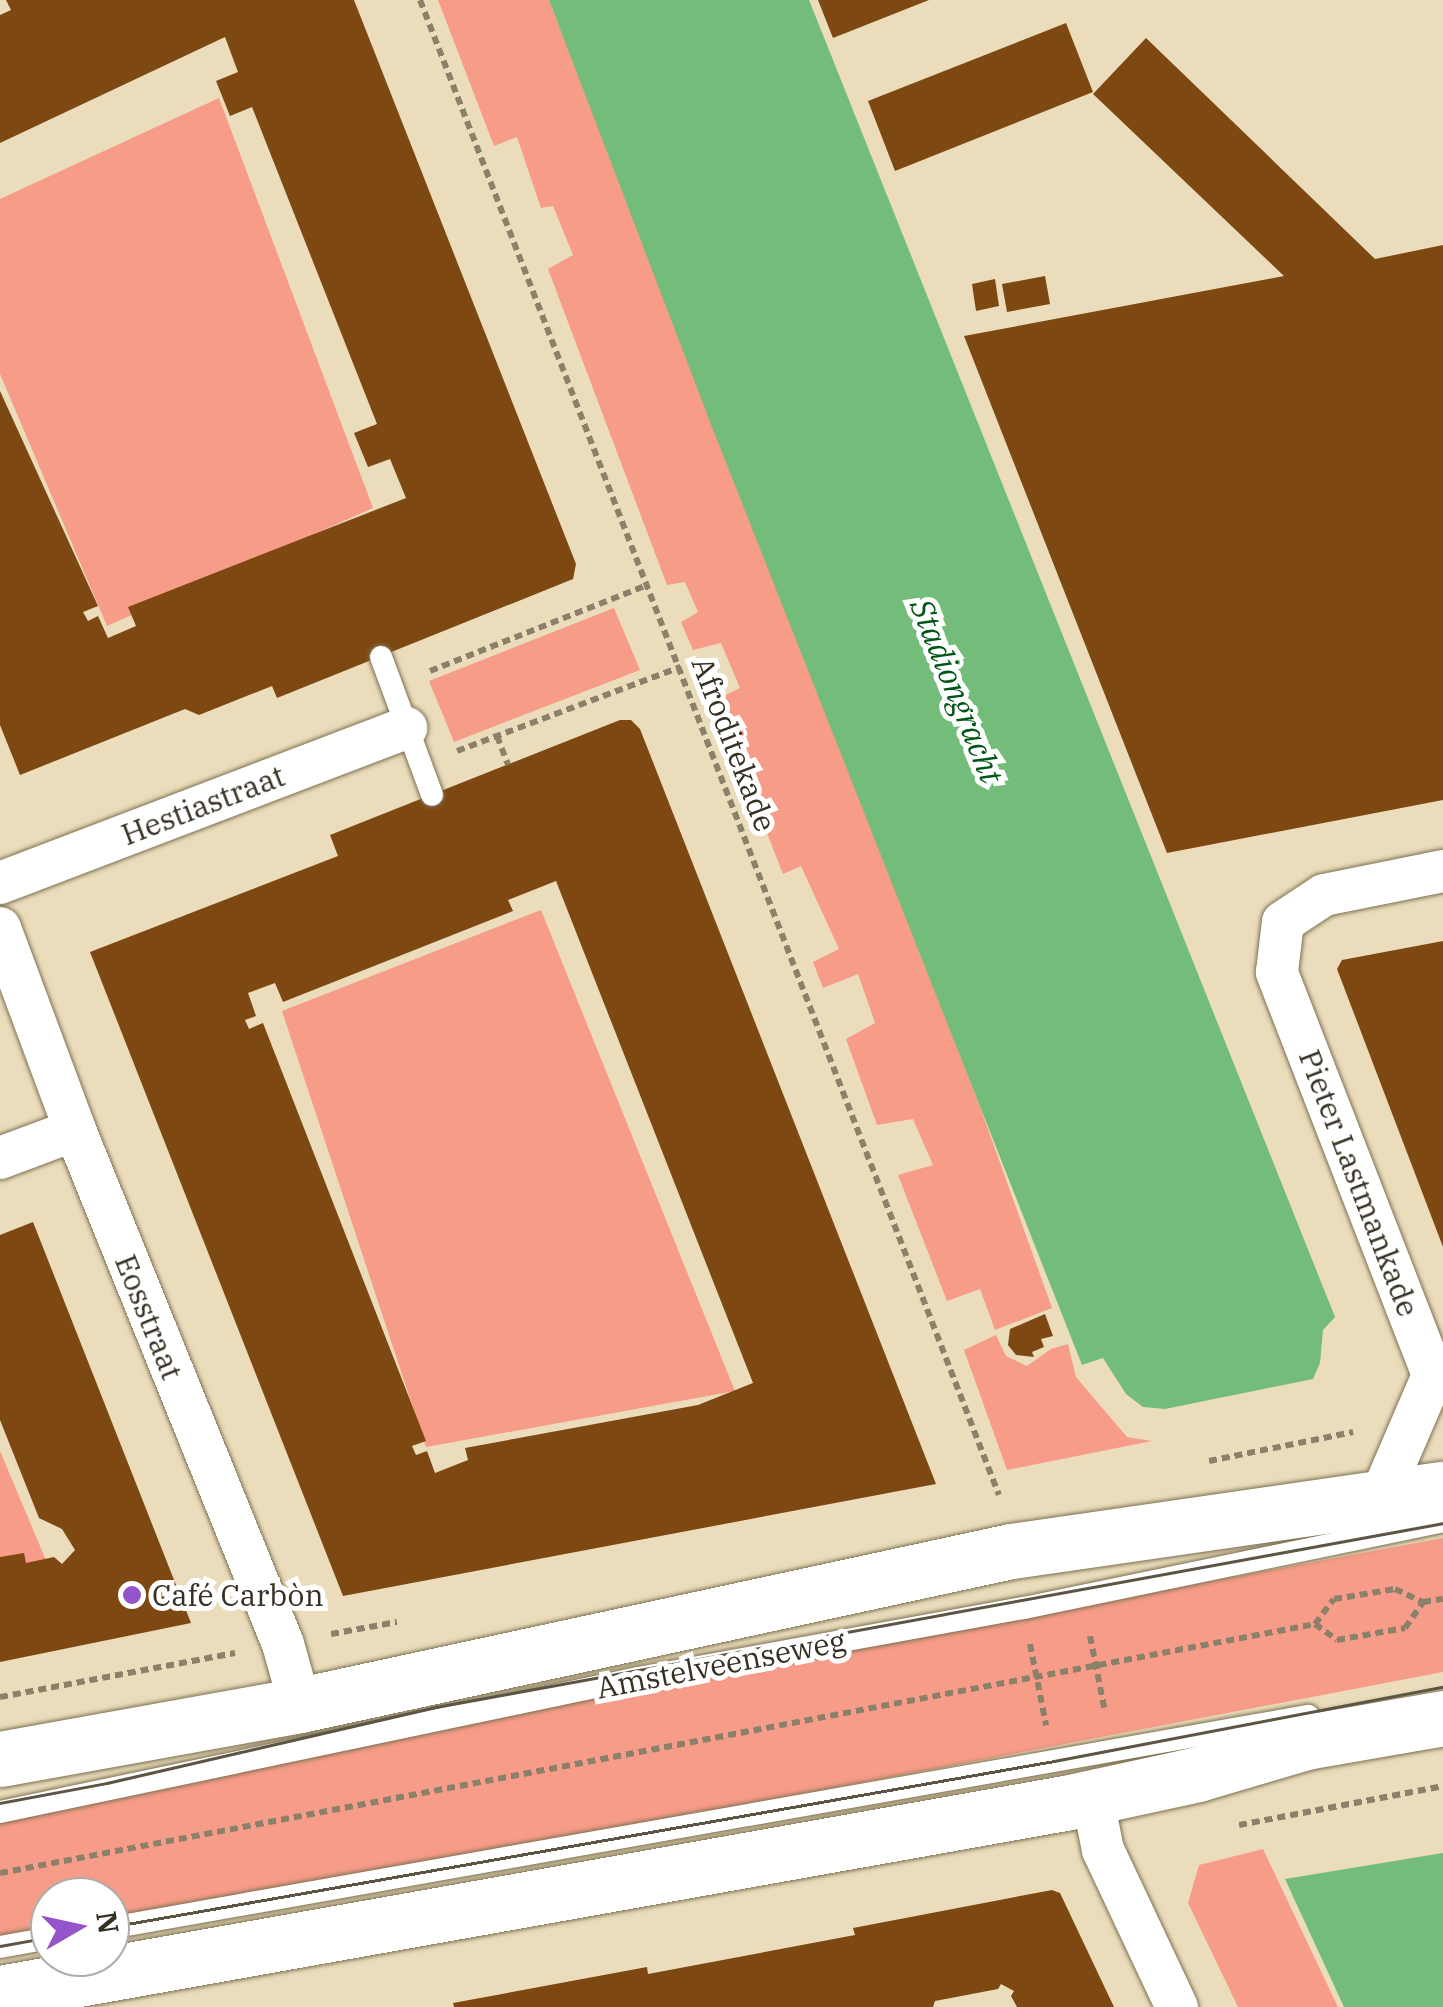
<!DOCTYPE html>
<html>
<head>
<meta charset="utf-8">
<style>
	body { margin:0 }
	#map { position:relative; width:1443px; height:2007px; overflow:hidden; background:#ebddbb; font-family:"IBM Plex Serif",serif }
	div>[style] { position:absolute }
	[style*='--x'] { left:calc(var(--x)*1px); top:calc(var(--y)*1px); width:calc(var(--w)*1px); rotate:calc(var(--a)*1deg) }
	.green>* { inset:0; background:#f79c89 }
	.water>* { inset:0; background:#73bc79 }
	.building>* { inset:0; background:#7d4811 }
	.path>* { height:6px; margin-top:-3px; transform-origin:0; background:repeating-linear-gradient(90deg,#8b816a 0 8px,transparent 0 13px) }
	.roads { filter:drop-shadow(0 0 2px #7c7051) drop-shadow(0 0 2px #7c7051) }
	.service>* { height:22px; margin:-11px; padding:0 11px; transform-origin:11px; border-radius:11px; background:#fff }
	.minor>* { height:42px; margin:-21px; padding:0 21px; transform-origin:21px; border-radius:21px; background:#fff }
	.secondary>* { height:55px; margin:-27.5px; padding:0 27.5px; transform-origin:27.5px; border-radius:27.5px; background:#fff }
	.tram>* { height:2.5px; margin:-1.25px; padding:0 1.25px; transform-origin:1.25px; border-radius:1.25px; background:#5d5544 }
	.dots>* { width:28px; height:28px; translate:-50% -50%; box-sizing:border-box; border:5px solid #fff; border-radius:50% }
	span { translate:-50% -50%; white-space:nowrap; text-align:center; line-height:1.15; -webkit-text-stroke:10px #fff; paint-order:stroke }
	.street-label { font-size:30px; color:#363023 }
	.poi-label { font-size:30px; color:#363023 }
	.left { translate:0 -50%; text-align:left }
	.water-label { font-size:32px; color:#005617; font-style:italic }
	.north { position:absolute; left:30px; top:1877px; width:100px; height:100px; box-sizing:border-box; background:#fff; border:2px solid #afaca7; border-radius:50%; rotate:81deg; font-size:28px; font-weight:700; line-height:40px; text-align:center; color:#363023 }
	.north::after { content:''; display:block; margin:auto; width:35px; height:45px; background:#9554c9; clip-path:polygon(50% 0,100% 100%,50% 72%,0 100%) }
</style>
</head>
<body>
<div id="map">
	<div class="green">
		<div style="clip-path:polygon(438px 0,549px 0,979px 1104px,1052px 1308px,995px 1330px,980px 1289px,947px 1301px,898px 1175px,933px 1165px,913px 1119px,877px 1125px,846px 1039px,875px 1023px,858px 974px,823px 988px,813px 962px,839px 949px,801px 866px,783px 874px,715px 700px,740px 688px,721px 643px,693px 650px,681px 622px,698px 612px,685px 582px,667px 585px,548px 269px,573px 255px,553px 206px,541px 208px,517px 137px,494px 146px)"></div>
		<div style="clip-path:polygon(219px 98px,373px 508px,107px 626px,0 374px,0 199px)"></div>
		<div style="clip-path:polygon(614px 608px,640px 670px,454px 742px,429px 681px)"></div>
		<div style="clip-path:polygon(541px 910px,735px 1391px,426px 1447px,282px 1011px)"></div>
		<div style="clip-path:polygon(996px 1335px,1006px 1356px,1027px 1366px,1051px 1349px,1068px 1344px,1076px 1377px,1127px 1437px,1152px 1441px,1007px 1470px,964px 1350px)"></div>
		<div style="clip-path:polygon(0 1451px,48px 1565px,0 1570px)"></div>
		<div style="clip-path:polygon(1443px 1538px,1443px 1672px,587px 1835px,110px 1920px,110px 1897px,50px 1897px,50px 1930px,0 1937px,0 1818px,535px 1707px)"></div>
		<div style="clip-path:polygon(1263px 1849px,1338px 2007px,1238px 2007px,1188px 1903px,1199px 1865px)"></div>
	</div>
	<div class="water">
		<div style="clip-path:polygon(549px 0,809px 0,1335px 1317px,1323px 1330px,1320px 1363px,1313px 1379px,1165px 1409px,1143px 1407px,1126px 1394px,1103px 1358px,1082px 1365px,712px 427px)"></div>
		<div style="clip-path:polygon(1443px 1853px,1443px 2007px,1344px 2007px,1285px 1879px)"></div>
	</div>
	<div class="building">
		<div style="clip-path:polygon(6px 0,354px 0,576px 564px,573px 579px,277px 698px,272px 686px,199px 715px,185px 709px,20px 775px,0 725px,0 391px,98px 606px,83px 612px,88px 621px,98px 616px,108px 638px,136px 626px,128px 607px,406px 498px,390px 459px,368px 467px,354px 433px,377px 424px,252px 107px,230px 116px,216px 81px,238px 72px,225px 37px,0 143px,0 15px,11px 10px)"></div>
		<div style="clip-path:polygon(818px 0,929px 0,833px 38px)"></div>
		<div style="clip-path:polygon(1066px 23px,1093px 92px,895px 171px,868px 101px)"></div>
		<div style="clip-path:polygon(1146px 38px,1375px 259px,1443px 245px,1443px 800px,1167px 853px,964px 336px,1284px 276px,1093px 94px)"></div>
		<div style="clip-path:polygon(1045px 276px,1050px 304px,1007px 312px,1002px 284px)"></div>
		<div style="clip-path:polygon(995px 279px,999px 306px,976px 311px,972px 284px)"></div>
		<div style="clip-path:polygon(evenodd,620px 720px,631px 720px,640px 729px,936px 1484px,343px 1596px,90px 952px,338px 856px,330px 835px,620px 720px,556px 881px,753px 1383px,698px 1405px,465px 1448px,468px 1460px,435px 1473px,427px 1451px,416px 1455px,412px 1446px,426px 1441px,263px 1023px,249px 1029px,245px 1020px,256px 1016px,248px 993px,275px 983px,283px 1002px,513px 911px,508px 900px,556px 881px)"></div>
		<div style="clip-path:polygon(1443px 941px,1443px 1247px,1337px 969px,1342px 960px)"></div>
		<div style="clip-path:polygon(33px 1222px,191px 1623px,0 1662px,0 1557px,24px 1553px,26px 1563px,54px 1557px,62px 1564px,75px 1550px,62px 1529px,39px 1518px,0 1420px,0 1235px)"></div>
		<div style="clip-path:polygon(1045px 1314px,1053px 1336px,1041px 1339px,1044px 1347px,1032px 1352px,1034px 1357px,1016px 1355px,1008px 1345px,1010px 1329px)"></div>
		<div style="clip-path:polygon(1052px 1890px,1060px 1893px,1114px 2007px,1017px 2007px,1011px 1996px,1014px 1991px,1001px 1984px,998px 1989px,935px 2001px,933px 2007px,454px 2007px,453px 2003px,647px 1967px,648px 1974px,855px 1935px,853px 1928px)"></div>
	</div>
	<div class="path">
		<div style="--x:420;--y:0;--w:1603;--a:68.83"></div>
		<div style="--x:430;--y:671;--w:233;--a:-21.6"></div>
		<div style="--x:497;--y:736;--w:31;--a:69"></div>
		<div style="--x:457;--y:751;--w:239;--a:-20.6"></div>
		<div style="--x:1209;--y:1461;--w:147;--a:-11.4"></div>
		<div style="--x:1315;--y:1624;--w:27;--a:36"></div>
		<div style="--x:1337;--y:1640;--w:69;--a:-10"></div>
		<div style="--x:1405;--y:1628;--w:32;--a:-55"></div>
		<div style="--x:331;--y:1634;--w:67;--a:-10.3"></div>
		<div style="--x:1090;--y:1636;--w:77;--a:78.8"></div>
		<div style="--x:1030;--y:1644;--w:83;--a:78.8"></div>
		<div style="--x:0;--y:1697;--w:239;--a:-10.6"></div>
		<div style="--x:1239;--y:1825;--w:208;--a:-10.8"></div>
		<div style="--x:0;--y:1873;--w:1338;--a:-10.72"></div>
		<div style="--x:1315;--y:1624;--w:31;--a:-53"></div>
		<div style="--x:1334;--y:1599;--w:62;--a:-9.3"></div>
		<div style="--x:1395;--y:1589;--w:31;--a:25"></div>
		<div style="--x:1423;--y:1602;--w:20;--a:-9"></div>
	</div>
	<div class="roads">
		<div class="service">
			<div style="--x:381;--y:657;--w:147;--a:69.7"></div>
			<div style="--x:0;--y:1812;--w:652;--a:-11.86"></div>
			<div style="--x:638;--y:1678;--w:392;--a:-10.3"></div>
			<div style="--x:1024;--y:1608;--w:428;--a:-11.7"></div>
			<div style="--x:110;--y:1928;--w:1217;--a:-10.04"></div>
			<div style="--x:0;--y:1947;--w:51;--a:-10.2"></div>
		</div>
		<div class="minor">
			<div style="--x:0;--y:883;--w:435;--a:-20.9"></div>
			<div style="--x:0;--y:928;--w:215;--a:69.6"></div>
			<div style="--x:75;--y:1130;--w:554;--a:67.97"></div>
			<div style="--x:283;--y:1644;--w:63;--a:74.4"></div>
			<div style="--x:0;--y:1158;--w:80;--a:-20.5"></div>
			<div style="--x:1381;--y:1496;--w:132;--a:-66.7"></div>
			<div style="--x:1433;--y:1375;--w:432;--a:-111.2"></div>
			<div style="--x:1277;--y:972;--w:50;--a:-83.2"></div>
			<div style="--x:1283;--y:922;--w:49;--a:-33.4"></div>
			<div style="--x:1324;--y:895;--w:121;--a:-11.4"></div>
			<div style="--x:1092;--y:1796;--w:55;--a:78.5"></div>
			<div style="--x:1103;--y:1850;--w:174;--a:64.8"></div>
		</div>
		<div class="secondary">
			<div style="--x:0;--y:1759;--w:305;--a:-10.2"></div>
			<div style="--x:300;--y:1705;--w:727;--a:-12.22"></div>
			<div style="--x:1011;--y:1551;--w:436;--a:-8.2"></div>
			<div style="--x:0;--y:1993;--w:1082;--a:-10.12"></div>
			<div style="--x:1065;--y:1803;--w:136;--a:-12.3"></div>
			<div style="--x:1198;--y:1774;--w:113;--a:-16.5"></div>
			<div style="--x:1306;--y:1742;--w:139;--a:-9.9"></div>
		</div>
	</div>
	<div class="tram">
		<div style="--x:0;--y:1803;--w:109;--a:-10.6"></div>
		<div style="--x:107;--y:1783;--w:338;--a:-13"></div>
		<div style="--x:436;--y:1707;--w:1024;--a:-10.35"></div>
		<div style="--x:110;--y:1927;--w:958;--a:-9.97"></div>
		<div style="--x:1054;--y:1761;--w:396;--a:-10.8"></div>
		<div style="--x:0;--y:1946;--w:51;--a:-10.2"></div>
	</div>
	<div class="dots">
		<div style="left:132px;top:1595px;background:#9554c9"></div>
	</div>
	<div class="street-label">
		<span style="left:734px;top:744px;rotate:69deg">Afroditekade</span>
		<span style="left:203px;top:805px;rotate:-21deg">Hestiastraat</span>
		<span style="left:1359px;top:1183px;rotate:69deg">Pieter Lastmankade</span>
		<span style="left:149px;top:1317px;rotate:68deg">Eosstraat</span>
		<span style="left:721px;top:1664px;rotate:-11deg">Amstelveenseweg</span>
	</div>
	<div class="poi-label">
		<span class="left" style="left:152px;top:1595px">Café Carbòn</span>
	</div>
	<div class="water-label">
		<span style="left:957px;top:691px;rotate:68deg">Stadiongracht</span>
	</div>
	<div class="north">N</div>
</div>
</body>
</html>
